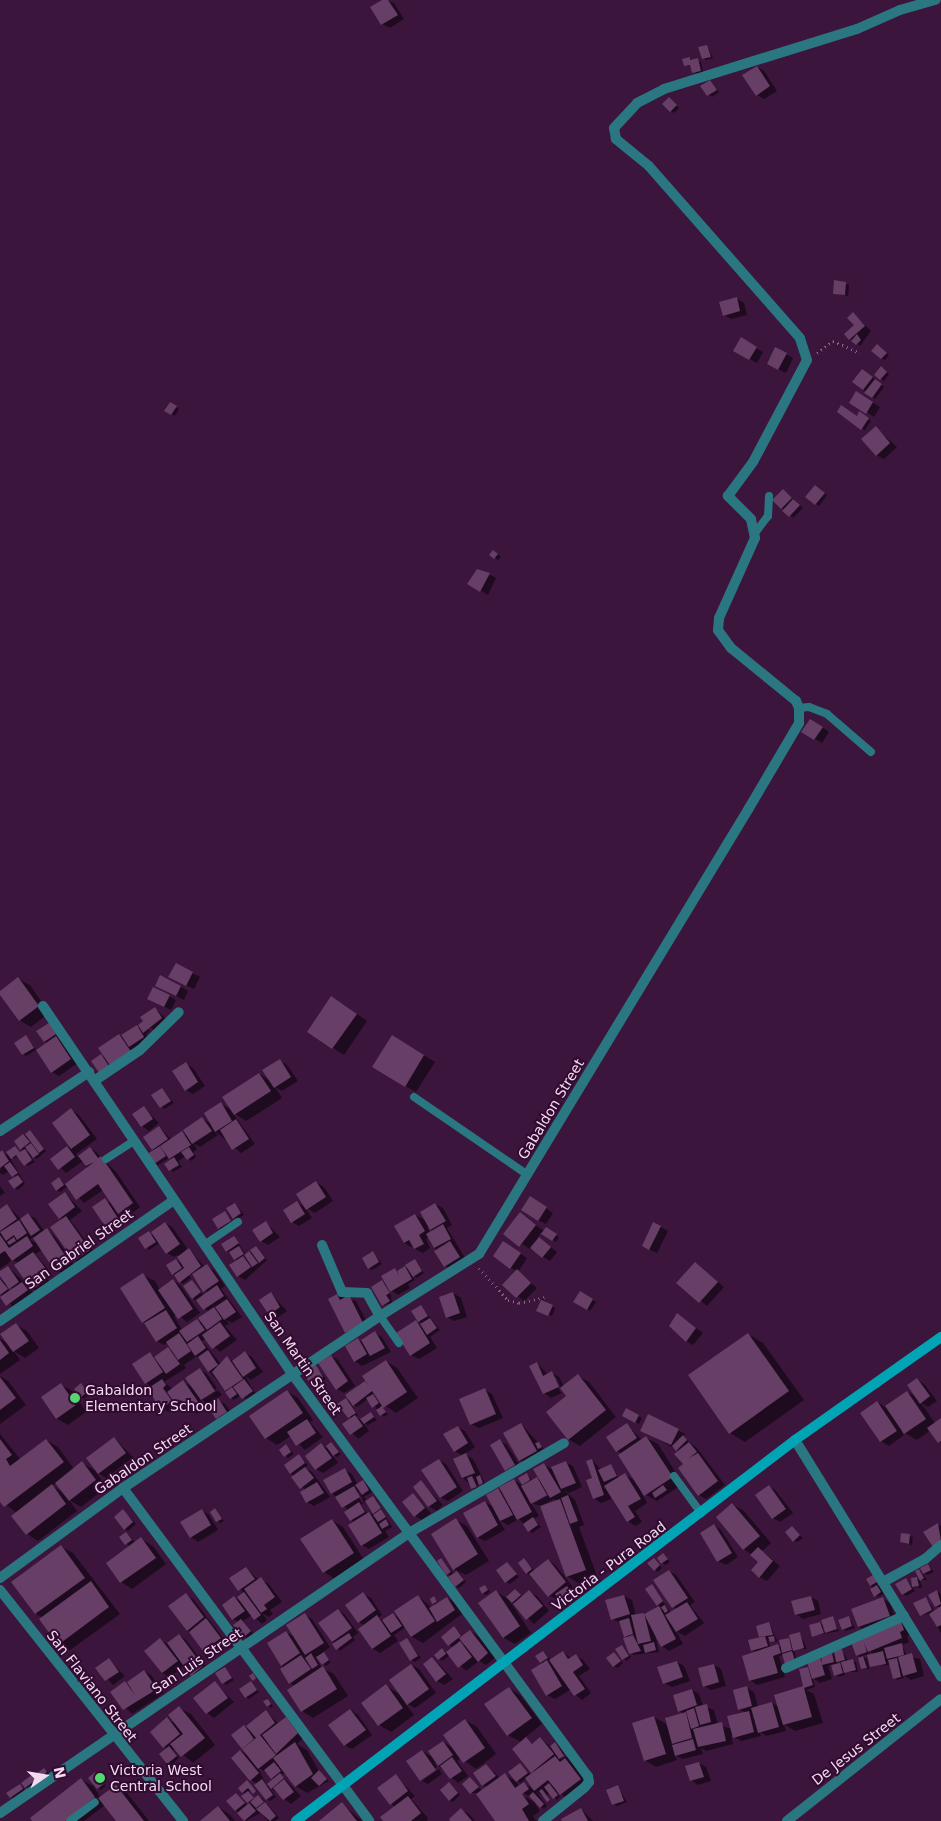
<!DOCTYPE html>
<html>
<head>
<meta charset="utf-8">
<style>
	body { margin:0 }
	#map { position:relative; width:941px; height:1821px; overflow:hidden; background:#3b153b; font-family:"DejaVu Sans",sans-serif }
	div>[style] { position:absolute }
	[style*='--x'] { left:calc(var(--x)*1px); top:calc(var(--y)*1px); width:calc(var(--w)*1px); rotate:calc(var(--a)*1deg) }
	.shadow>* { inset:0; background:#0007 }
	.building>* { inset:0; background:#673e66 }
	.path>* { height:2.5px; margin-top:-1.25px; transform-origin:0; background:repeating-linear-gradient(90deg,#886787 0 1px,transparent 0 5px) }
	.service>* { height:8px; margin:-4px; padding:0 4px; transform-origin:4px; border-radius:4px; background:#2b7781 }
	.minor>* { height:10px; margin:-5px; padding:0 5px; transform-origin:5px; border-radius:5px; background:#2b7781 }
	.tertiary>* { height:10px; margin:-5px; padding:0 5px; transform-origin:5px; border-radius:5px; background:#2b7781 }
	.secondary>* { height:10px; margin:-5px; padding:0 5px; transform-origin:5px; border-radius:5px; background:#01a4b5 }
	.dots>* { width:14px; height:14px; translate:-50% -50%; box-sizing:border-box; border:2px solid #310b30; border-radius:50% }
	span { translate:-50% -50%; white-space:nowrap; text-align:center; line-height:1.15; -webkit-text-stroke:4px #310b30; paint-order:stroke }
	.street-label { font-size:14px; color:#f3daf2 }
	.poi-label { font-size:14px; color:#f3daf2 }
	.left { translate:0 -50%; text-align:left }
	.north { position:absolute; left:20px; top:1751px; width:50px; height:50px; -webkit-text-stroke:4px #310b30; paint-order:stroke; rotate:77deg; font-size:14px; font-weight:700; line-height:20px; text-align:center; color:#f3daf2 }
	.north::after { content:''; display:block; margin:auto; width:18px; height:22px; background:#f3daf2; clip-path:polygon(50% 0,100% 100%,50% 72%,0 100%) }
</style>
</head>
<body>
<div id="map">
	<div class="shadow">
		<div style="clip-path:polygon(384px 0,394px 3px,404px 19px,390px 28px,382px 24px)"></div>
		<div style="clip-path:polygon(707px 46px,713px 58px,706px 60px,703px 58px)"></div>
		<div style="clip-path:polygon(689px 59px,701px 62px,703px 72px,697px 74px,692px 66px,685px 65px)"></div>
		<div style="clip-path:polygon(757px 67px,764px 71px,777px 91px,764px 99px,757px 95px)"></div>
		<div style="clip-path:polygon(710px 81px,719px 92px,712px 97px,702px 86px)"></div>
		<div style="clip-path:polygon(672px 100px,679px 108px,674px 113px,671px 111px)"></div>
		<div style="clip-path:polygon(836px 282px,849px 285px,848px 296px,835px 293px)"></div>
		<div style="clip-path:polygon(736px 298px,744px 303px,747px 315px,731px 319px,724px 315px)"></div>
		<div style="clip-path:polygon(853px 314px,871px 331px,860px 346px,850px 339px,855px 326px)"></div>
		<div style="clip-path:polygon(741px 339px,763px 352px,757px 363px,734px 350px)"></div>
		<div style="clip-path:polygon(880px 348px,889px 355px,885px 360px,881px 358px)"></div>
		<div style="clip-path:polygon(786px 354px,793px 358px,786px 373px,776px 368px)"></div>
		<div style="clip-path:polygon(884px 370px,889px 374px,884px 381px,875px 375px)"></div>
		<div style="clip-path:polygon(869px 374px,884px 387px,875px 399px,854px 382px)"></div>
		<div style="clip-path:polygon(856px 393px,880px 407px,874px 417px,851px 402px)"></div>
		<div style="clip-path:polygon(170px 404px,179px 409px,175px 416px,166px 411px)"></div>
		<div style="clip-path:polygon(860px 413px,871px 421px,864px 431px,857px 417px)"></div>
		<div style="clip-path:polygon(876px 428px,897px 447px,884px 459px,876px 455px)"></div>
		<div style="clip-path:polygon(818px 488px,827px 495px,819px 506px,806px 497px)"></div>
		<div style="clip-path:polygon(783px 490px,803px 508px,793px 518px,774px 500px)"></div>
		<div style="clip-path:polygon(493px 551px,501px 557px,498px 560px,491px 554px)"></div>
		<div style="clip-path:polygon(489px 574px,496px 578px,488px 595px,469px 584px)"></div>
		<div style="clip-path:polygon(818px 724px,829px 732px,822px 743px,803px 732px)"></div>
		<div style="clip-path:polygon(176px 965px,200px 977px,194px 989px,177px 981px)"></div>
		<div style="clip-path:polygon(18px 979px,30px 985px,49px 1013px,31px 1027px,19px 1020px,0 993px)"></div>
		<div style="clip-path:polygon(181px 987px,188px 991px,184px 1000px,164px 990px)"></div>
		<div style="clip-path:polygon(169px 996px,176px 1000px,171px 1010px,156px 1003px)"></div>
		<div style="clip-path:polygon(343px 1004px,367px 1021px,344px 1055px,309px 1032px)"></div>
		<div style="clip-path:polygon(155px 1008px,169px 1022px,156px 1031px,147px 1026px,150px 1031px,146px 1034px,151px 1041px,103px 1074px,101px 1055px,107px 1059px,100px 1048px,137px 1027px,143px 1030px)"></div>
		<div style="clip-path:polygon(49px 1024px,78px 1063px,59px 1076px,52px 1072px,48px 1043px,44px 1041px)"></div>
		<div style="clip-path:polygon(26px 1037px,36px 1050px,26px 1056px,23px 1054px)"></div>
		<div style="clip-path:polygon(404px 1043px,435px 1062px,416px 1092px,405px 1086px)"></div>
		<div style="clip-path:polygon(280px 1061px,287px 1065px,298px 1081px,282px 1091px,275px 1087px,282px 1098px,246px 1121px,232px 1112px,255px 1144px,241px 1153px,214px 1130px,218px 1135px,200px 1147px,193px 1143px,197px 1149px,193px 1152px,196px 1157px,191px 1161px,186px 1156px,178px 1161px,182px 1167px,173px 1172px,166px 1164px,173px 1160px,169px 1158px,158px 1165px,155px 1163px,155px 1151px,152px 1149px,159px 1127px,172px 1140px,182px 1133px,189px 1137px,203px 1119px,212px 1124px,221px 1104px,232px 1110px,260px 1074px,270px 1081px)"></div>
		<div style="clip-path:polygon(186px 1064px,193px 1068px,205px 1086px,193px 1094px,186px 1090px)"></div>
		<div style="clip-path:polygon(162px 1089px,174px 1103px,164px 1109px,153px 1095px)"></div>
		<div style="clip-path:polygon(144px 1108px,159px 1123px,149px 1131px,142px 1126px)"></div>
		<div style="clip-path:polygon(71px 1110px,78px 1114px,97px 1139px,76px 1154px,78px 1157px,90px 1149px,94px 1150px,116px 1172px,140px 1207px,127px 1217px,117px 1211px,124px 1222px,114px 1230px,106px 1226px,94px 1207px,105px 1200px,114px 1205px,103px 1190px,84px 1203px,68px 1186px,60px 1192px,57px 1190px,59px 1179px,65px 1185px,87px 1170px,92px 1174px,83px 1161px,66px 1173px,52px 1159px,70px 1146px)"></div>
		<div style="clip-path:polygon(evenodd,30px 1132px,46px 1151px,37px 1159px,30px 1156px,35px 1162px,28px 1166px,19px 1157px,12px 1158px,15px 1147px,22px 1153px,25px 1151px,21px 1149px,24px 1135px,30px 1139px,30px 1132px,27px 1148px,32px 1155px,24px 1150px,27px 1148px)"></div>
		<div style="clip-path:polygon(2px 1152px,9px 1156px,25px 1184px,18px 1190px,14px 1188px,16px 1178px,9px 1171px,3px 1175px,0 1173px)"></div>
		<div style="clip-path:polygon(316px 1182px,324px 1187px,333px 1201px,315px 1213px,305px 1207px,312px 1218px,299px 1226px,292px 1222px,297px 1203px,307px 1208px)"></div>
		<div style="clip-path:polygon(0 1186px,5px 1193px,0 1196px)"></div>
		<div style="clip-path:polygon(65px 1193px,82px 1211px,70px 1220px,96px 1254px,82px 1264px,75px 1260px,63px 1220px,60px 1218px)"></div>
		<div style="clip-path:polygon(538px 1202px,553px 1213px,546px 1224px,538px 1220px)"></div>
		<div style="clip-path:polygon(235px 1204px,244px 1215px,237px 1219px,233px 1218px)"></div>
		<div style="clip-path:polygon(evenodd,435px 1204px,443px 1208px,452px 1225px,447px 1228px,467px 1261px,452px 1270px,445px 1266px,429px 1237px,426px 1239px,430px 1248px,423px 1253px,404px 1243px,415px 1215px,427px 1221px,435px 1204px,427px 1227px,434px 1231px,430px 1233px,427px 1227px)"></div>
		<div style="clip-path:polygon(evenodd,7px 1205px,21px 1219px,28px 1214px,36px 1219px,44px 1231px,50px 1232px,57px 1239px,74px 1265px,62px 1273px,55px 1269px,42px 1250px,35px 1254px,52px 1274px,47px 1278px,52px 1285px,40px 1293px,30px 1288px,35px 1295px,15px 1309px,0 1294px,0 1279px,7px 1283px,0 1273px,8px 1267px,32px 1289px,19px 1263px,12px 1260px,0 1269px,0 1209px,7px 1205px,33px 1237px,38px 1244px,30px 1240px,33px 1237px,7px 1205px,5px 1285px,13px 1289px,10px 1292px,5px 1285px)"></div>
		<div style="clip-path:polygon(225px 1213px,233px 1223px,222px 1230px,219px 1228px)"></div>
		<div style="clip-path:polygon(521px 1214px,544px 1231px,546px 1228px,559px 1237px,556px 1242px,541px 1232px,538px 1237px,557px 1252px,550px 1261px,505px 1234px)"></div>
		<div style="clip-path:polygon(165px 1223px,172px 1227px,187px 1248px,183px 1254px,189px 1250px,205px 1267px,214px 1270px,225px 1286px,221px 1289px,242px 1317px,232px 1323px,226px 1320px,229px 1324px,225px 1326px,237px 1340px,220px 1352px,206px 1338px,202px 1341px,221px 1364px,227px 1358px,233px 1361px,245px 1353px,252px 1357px,263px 1372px,251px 1380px,245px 1376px,255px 1393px,246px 1399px,241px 1395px,234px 1400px,231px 1398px,197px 1356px,184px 1365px,186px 1368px,164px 1382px,173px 1389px,183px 1382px,194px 1388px,200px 1369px,207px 1374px,217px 1388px,203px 1400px,199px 1398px,206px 1408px,197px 1414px,186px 1405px,179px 1405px,169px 1412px,161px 1408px,152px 1387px,146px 1383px,133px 1365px,150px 1354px,156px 1357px,168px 1349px,174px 1352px,168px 1343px,164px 1345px,157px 1341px,143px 1322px,143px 1275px,155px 1281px,160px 1290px,173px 1280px,180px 1285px,200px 1313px,187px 1322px,177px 1314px,174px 1316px,182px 1330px,197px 1320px,204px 1324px,209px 1312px,193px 1298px,192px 1281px,204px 1296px,208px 1293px,194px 1276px,188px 1273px,191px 1278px,183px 1284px,173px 1274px,176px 1260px,183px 1264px,177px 1255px,174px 1257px,167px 1253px,160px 1243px,149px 1250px,140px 1239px,149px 1233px,156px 1237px)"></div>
		<div style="clip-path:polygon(266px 1223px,280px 1237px,268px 1245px,261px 1241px)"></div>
		<div style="clip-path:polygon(654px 1223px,668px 1231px,657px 1253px,643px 1246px)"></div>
		<div style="clip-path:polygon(234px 1237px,246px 1255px,250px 1252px,256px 1256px,256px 1247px,267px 1260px,245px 1280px,238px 1276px,238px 1261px,227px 1251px)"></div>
		<div style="clip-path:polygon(511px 1247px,527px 1258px,518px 1272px,537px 1288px,524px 1301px,504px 1285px,517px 1271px,511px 1268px)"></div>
		<div style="clip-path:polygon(373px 1253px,382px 1264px,372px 1270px,369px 1268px)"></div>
		<div style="clip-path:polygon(415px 1261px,424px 1273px,417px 1278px,412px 1275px,415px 1280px,408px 1284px,410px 1288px,398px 1295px,390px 1290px,392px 1303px,383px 1305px,382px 1282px,387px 1284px,395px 1270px,398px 1272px)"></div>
		<div style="clip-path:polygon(695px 1263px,724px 1287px,707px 1306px,678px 1283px)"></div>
		<div style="clip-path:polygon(580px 1292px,596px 1302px,590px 1311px,575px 1302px)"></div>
		<div style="clip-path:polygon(453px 1293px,461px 1298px,467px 1317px,454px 1321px,447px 1317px)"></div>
		<div style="clip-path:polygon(271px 1294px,287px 1311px,277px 1318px,270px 1314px)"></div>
		<div style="clip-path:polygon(337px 1296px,356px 1301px,370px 1328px,353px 1336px,346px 1332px)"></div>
		<div style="clip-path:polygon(421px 1306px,440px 1330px,430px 1337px,437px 1348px,419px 1359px,411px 1355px,416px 1322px,422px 1325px,413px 1311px)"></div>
		<div style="clip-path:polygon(552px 1306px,555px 1308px,552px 1316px,541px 1312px)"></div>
		<div style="clip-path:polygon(678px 1315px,703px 1333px,693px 1345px,686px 1341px)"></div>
		<div style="clip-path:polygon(16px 1325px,27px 1331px,39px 1348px,25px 1358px,14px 1351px,20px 1360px,0 1374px,0 1339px,9px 1344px)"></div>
		<div style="clip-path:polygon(375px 1333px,382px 1337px,391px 1352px,362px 1366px,355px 1361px,358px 1340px,361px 1341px)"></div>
		<div style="clip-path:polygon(748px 1334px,763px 1343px,804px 1400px,745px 1442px,730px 1433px,689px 1376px)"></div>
		<div style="clip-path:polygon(331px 1356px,338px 1360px,355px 1386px,344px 1393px,337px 1389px)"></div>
		<div style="clip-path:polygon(386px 1361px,397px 1368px,418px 1398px,396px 1413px,383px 1404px,380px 1407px,388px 1414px,384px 1417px,368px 1399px,357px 1407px,350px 1403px,358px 1415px,356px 1417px,361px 1420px,371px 1414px,377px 1420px,368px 1425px,364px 1423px,369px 1431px,358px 1439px,344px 1424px,351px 1419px,346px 1399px,353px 1404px,365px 1382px,370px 1386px)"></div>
		<div style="clip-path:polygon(evenodd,537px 1363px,548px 1375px,552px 1373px,559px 1377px,564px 1387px,578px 1376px,589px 1382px,616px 1417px,580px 1446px,568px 1439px,568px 1396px,564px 1392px,551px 1398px,544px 1393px,537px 1363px,553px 1377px,556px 1377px,563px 1392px,561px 1393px,553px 1377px)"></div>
		<div style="clip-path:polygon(316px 1367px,326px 1379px,315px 1386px,312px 1384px)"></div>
		<div style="clip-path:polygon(0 1376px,8px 1381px,26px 1405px,0 1424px)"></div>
		<div style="clip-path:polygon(917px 1379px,924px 1384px,937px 1401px,928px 1407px,921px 1403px,935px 1423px,941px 1419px,941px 1443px,931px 1430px,917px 1440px,901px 1431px,904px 1435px,889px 1446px,881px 1441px,862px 1413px,877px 1402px,885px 1407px,907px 1392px,918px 1398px)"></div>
		<div style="clip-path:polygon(61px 1385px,72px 1391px,86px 1412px,68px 1425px,56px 1418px)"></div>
		<div style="clip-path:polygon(81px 1385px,90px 1394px,84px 1399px,81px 1397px)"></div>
		<div style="clip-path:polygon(218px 1390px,222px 1395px,216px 1399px,225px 1404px,234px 1416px,224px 1423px,203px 1400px)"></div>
		<div style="clip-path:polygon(485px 1390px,492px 1394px,503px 1418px,479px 1428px,471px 1424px)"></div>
		<div style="clip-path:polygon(287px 1391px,298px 1398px,313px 1420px,310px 1422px,323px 1437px,305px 1450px,291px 1436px,277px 1445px,266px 1438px)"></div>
		<div style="clip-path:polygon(627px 1410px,642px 1418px,639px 1424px,624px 1416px)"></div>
		<div style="clip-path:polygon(521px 1424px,544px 1449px,541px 1450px,543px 1455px,528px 1464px,520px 1460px)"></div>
		<div style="clip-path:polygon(627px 1425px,642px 1440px,646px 1438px,658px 1444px,683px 1484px,657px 1501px,641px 1492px,647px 1503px,635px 1511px,642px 1522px,635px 1526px,628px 1521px,609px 1492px,611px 1499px,601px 1503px,594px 1498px,592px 1460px,601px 1470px,611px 1465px,619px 1478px,625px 1475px,636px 1481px,622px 1454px,617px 1451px)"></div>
		<div style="clip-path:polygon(458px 1427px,465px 1431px,475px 1447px,465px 1454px,473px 1459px,486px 1485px,477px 1483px,479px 1488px,476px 1490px,463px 1478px,463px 1456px,455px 1451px)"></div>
		<div style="clip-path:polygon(678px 1430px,685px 1434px,684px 1438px,697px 1448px,725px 1485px,706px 1499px,699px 1495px,679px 1451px,649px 1434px)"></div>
		<div style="clip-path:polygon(evenodd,0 1434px,20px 1459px,46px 1440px,58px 1447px,74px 1469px,82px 1463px,98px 1472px,114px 1438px,133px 1457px,106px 1478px,95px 1471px,107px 1487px,81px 1507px,69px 1500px,77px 1511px,38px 1541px,27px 1534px,17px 1513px,0 1500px,0 1434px,56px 1483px,64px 1493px,52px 1486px,56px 1483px)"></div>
		<div style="clip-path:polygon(500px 1441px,507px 1445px,522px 1469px,513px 1474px,506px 1470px)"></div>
		<div style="clip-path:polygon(331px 1443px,341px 1454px,337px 1457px,332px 1454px,338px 1463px,323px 1473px,316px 1469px,321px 1445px,330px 1450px)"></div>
		<div style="clip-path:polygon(286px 1446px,294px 1454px,288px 1458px,281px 1450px)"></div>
		<div style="clip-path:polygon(299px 1456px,308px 1465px,304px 1468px,312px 1472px,330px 1497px,314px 1506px,307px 1502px,305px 1490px,291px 1473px)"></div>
		<div style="clip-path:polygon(439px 1460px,446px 1464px,463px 1491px,448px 1501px,440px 1497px)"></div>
		<div style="clip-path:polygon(evenodd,566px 1462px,573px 1466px,582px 1487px,569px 1493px,563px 1489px,575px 1500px,584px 1525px,579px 1527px,597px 1576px,578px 1583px,567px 1576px,541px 1506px,531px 1503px,539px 1516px,533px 1519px,541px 1527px,532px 1533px,519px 1519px,508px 1525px,499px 1520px,505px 1530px,485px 1541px,477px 1537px,485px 1502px,494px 1507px,498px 1489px,503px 1492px,514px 1480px,524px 1486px,520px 1478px,527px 1475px,533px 1481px,540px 1478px,544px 1464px,551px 1469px,566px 1462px,552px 1491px,553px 1493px,534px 1503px,534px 1501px,552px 1491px,566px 1462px,554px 1499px,557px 1501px,545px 1505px,545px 1504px,554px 1499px)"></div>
		<div style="clip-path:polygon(evenodd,345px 1470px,352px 1474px,358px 1485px,366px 1484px,372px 1492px,364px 1497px,367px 1501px,376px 1499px,392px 1527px,385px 1531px,389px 1537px,369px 1549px,362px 1545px,348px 1510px,332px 1493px,345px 1470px,356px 1492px,359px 1492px,364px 1502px,362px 1503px,356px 1492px,345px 1470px,366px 1501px,374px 1513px,376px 1514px,368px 1514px,361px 1505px,366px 1501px)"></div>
		<div style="clip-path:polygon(421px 1482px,443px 1505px,437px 1511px,427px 1505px)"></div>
		<div style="clip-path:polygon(769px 1486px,776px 1491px,793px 1513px,780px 1522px,773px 1518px)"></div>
		<div style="clip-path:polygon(413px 1495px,431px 1513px,422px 1520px,415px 1516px)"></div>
		<div style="clip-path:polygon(733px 1505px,744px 1511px,771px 1543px,762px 1551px,780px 1566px,767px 1581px,759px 1577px,760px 1562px,744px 1549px,717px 1517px)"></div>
		<div style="clip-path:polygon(202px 1510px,209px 1515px,218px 1530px,198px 1542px,191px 1537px)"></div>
		<div style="clip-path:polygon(215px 1510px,224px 1521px,220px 1523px,211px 1512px)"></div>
		<div style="clip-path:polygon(123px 1511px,136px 1524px,128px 1531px,125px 1529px)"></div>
		<div style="clip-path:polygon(332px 1520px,343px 1527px,364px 1560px,335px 1579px,324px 1572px)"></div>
		<div style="clip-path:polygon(456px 1520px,467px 1526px,489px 1561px,466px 1575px,454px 1569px)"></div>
		<div style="clip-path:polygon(938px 1524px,941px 1526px,941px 1550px)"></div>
		<div style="clip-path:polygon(714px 1525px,721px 1530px,738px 1557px,726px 1565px,718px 1561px)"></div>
		<div style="clip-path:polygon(792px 1527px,803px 1538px,797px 1542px,793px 1541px)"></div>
		<div style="clip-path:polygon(126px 1533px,136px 1543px,141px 1539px,153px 1546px,166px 1564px,132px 1589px,121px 1582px,130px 1547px,121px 1537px)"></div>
		<div style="clip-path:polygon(902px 1534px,913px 1537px,912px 1545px,901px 1542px)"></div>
		<div style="clip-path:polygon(61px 1547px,73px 1553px,120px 1614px,70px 1650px,59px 1644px,43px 1618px,36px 1614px,13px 1582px)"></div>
		<div style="clip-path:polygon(663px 1555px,670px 1562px,665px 1565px,662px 1563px)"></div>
		<div style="clip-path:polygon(441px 1559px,454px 1574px,458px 1571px,466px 1582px,459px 1588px,455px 1586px)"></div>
		<div style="clip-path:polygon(654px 1559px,662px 1568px,658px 1572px,655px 1570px)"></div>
		<div style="clip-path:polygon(524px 1560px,535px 1571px,548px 1560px,555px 1565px,573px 1587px,570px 1589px,574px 1594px,564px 1601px,549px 1596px,527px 1573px)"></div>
		<div style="clip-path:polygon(507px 1564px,519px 1577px,510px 1584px,506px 1582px)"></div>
		<div style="clip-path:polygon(928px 1565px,934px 1572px,927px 1575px,924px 1573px)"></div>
		<div style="clip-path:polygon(246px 1568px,259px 1580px,268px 1583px,282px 1602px,270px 1610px,273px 1614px,269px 1617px,262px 1613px,267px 1620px,262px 1624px,252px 1615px,243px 1621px,253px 1633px,247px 1639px,238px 1622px,233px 1619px,235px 1598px,243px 1603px,244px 1593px,231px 1579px)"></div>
		<div style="clip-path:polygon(919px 1570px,922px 1572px,927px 1580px,921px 1580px)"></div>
		<div style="clip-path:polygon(669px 1571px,676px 1575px,695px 1602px,690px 1605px,704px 1623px,685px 1636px,676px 1631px,683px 1644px,669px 1651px,662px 1646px,655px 1635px,659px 1652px,633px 1655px,621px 1623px,612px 1619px,624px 1596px,632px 1600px,636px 1616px,659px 1608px,666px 1611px,657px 1605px,652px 1586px,671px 1613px,677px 1610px,655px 1581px)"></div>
		<div style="clip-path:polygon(873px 1576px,884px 1594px,878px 1597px,871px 1585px)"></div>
		<div style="clip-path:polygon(917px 1578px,920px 1580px,922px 1588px,913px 1587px)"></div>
		<div style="clip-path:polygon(906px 1579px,915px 1591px,906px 1596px,903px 1594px)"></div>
		<div style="clip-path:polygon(485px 1586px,490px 1592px,486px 1595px,483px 1593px)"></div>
		<div style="clip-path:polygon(516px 1591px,523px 1597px,529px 1592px,537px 1596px,549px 1611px,534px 1624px,509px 1600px,531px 1633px,515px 1644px,504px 1638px,496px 1592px,507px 1598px)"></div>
		<div style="clip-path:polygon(937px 1591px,941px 1594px,941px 1633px,930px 1614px,921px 1615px,926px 1598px,935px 1612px,940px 1609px,930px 1596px)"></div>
		<div style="clip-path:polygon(363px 1594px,371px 1598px,382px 1615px,378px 1618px,383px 1620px,393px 1614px,399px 1618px,418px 1596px,432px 1608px,436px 1605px,433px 1603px,434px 1598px,439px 1603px,447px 1598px,454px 1602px,462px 1614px,423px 1643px,412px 1637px,406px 1627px,394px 1635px,398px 1641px,380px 1653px,373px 1649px,359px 1629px,364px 1625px,359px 1622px)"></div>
		<div style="clip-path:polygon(186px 1595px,193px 1599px,227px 1643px,212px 1654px,187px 1630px)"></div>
		<div style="clip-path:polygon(811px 1597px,818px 1601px,821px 1614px,803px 1619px,796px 1614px)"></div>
		<div style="clip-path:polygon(883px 1599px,890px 1603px,896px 1620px,866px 1631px,859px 1627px)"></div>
		<div style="clip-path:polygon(338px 1610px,345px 1615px,358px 1633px,353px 1637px,355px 1640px,340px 1651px,320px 1623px)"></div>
		<div style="clip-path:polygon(305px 1615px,312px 1619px,330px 1647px,322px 1653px,331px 1662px,326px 1666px,315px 1657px,322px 1668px,334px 1674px,348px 1696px,313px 1718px,302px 1711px,295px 1686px,290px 1683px,282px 1665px,286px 1632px,295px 1637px)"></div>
		<div style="clip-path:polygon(849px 1617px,855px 1628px,846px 1631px,843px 1629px)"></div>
		<div style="clip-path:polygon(832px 1618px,839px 1631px,813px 1636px,820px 1623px,824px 1626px)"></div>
		<div style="clip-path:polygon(901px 1622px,908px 1626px,911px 1634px,907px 1636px,909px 1642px,902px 1645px,907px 1656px,920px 1659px,924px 1676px,911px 1680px,903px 1675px,904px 1678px,897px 1680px,890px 1665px,871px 1666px,875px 1655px,869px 1651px,870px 1653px,862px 1656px,867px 1659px,869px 1669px,862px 1669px,862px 1658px,857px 1655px,853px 1643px)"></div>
		<div style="clip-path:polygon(evenodd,769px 1624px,778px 1642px,792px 1641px,800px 1634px,807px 1649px,794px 1649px,797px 1663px,784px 1655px,779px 1656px,785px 1677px,757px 1685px,750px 1680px,758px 1653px,752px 1650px,761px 1638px,757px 1627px,769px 1624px,768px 1640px,780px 1642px,782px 1647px,770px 1647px,768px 1640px)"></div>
		<div style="clip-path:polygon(evenodd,454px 1628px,463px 1637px,470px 1631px,478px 1636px,495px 1658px,486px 1665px,479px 1661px,466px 1671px,450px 1655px,442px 1661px,439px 1659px,442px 1650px,446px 1653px,454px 1647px,449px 1645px,454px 1628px,462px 1639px,468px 1647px,458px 1642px,462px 1639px)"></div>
		<div style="clip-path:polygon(179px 1635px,186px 1640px,209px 1671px,199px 1679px,185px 1665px,170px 1677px,162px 1673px,160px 1640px,168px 1644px)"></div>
		<div style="clip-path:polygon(407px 1640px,421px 1658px,415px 1662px,411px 1660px)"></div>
		<div style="clip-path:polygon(622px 1646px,631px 1657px,626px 1661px,617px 1649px)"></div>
		<div style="clip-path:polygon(evenodd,842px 1650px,848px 1661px,856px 1662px,858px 1672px,845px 1672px,845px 1675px,838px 1677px,833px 1665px,828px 1666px,832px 1679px,820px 1683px,813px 1678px,815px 1687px,806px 1690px,814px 1694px,823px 1723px,795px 1731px,784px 1724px,786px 1731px,766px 1736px,760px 1732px,761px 1736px,741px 1741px,731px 1735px,733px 1744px,706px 1751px,701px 1748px,703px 1754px,683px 1759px,675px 1755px,677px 1760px,656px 1767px,645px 1760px,654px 1717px,666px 1724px,670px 1731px,684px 1714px,679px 1711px,692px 1690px,699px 1694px,703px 1706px,714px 1710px,718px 1725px,732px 1729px,746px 1713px,739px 1709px,747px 1688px,754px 1692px,758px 1707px,772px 1703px,779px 1707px,805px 1689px,800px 1670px,811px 1670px,820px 1659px,823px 1661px,832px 1654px,837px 1657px,842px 1650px,836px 1660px,843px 1662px,844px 1667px,837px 1665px,836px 1660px)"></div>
		<div style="clip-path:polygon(543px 1652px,551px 1660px,563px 1652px,572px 1659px,576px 1656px,583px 1660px,590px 1669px,579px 1676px,591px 1693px,582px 1700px,570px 1690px,555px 1699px,547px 1695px,541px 1662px)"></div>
		<div style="clip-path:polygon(614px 1653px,623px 1663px,618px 1668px,614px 1666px)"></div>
		<div style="clip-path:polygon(433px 1658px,453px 1679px,444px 1685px,437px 1681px)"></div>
		<div style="clip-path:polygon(109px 1660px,125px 1676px,113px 1685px,97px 1668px)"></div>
		<div style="clip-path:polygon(677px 1662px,684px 1666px,690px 1681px,672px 1687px,664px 1683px)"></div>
		<div style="clip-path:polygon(411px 1665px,419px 1669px,436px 1693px,415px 1708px,404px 1702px,414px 1715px,391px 1732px,379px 1725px,363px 1703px,386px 1686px,401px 1695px)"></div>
		<div style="clip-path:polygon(714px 1665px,721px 1669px,726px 1686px,711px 1690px,704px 1686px)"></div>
		<div style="clip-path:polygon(225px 1668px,234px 1680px,226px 1685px,217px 1674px)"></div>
		<div style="clip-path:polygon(144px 1671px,151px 1675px,164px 1693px,132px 1714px,112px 1692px,125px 1682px,130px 1686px)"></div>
		<div style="clip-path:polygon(215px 1683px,234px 1702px,214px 1718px,207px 1713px)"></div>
		<div style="clip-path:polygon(251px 1683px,259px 1692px,249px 1699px,246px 1697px)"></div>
		<div style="clip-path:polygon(evenodd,509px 1688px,520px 1695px,542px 1724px,524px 1738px,534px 1744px,541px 1739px,551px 1747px,558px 1746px,564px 1754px,560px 1760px,566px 1756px,591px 1786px,572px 1801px,556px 1791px,560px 1797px,557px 1800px,550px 1793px,547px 1795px,551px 1803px,535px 1790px,547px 1806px,544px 1809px,534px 1802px,540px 1811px,533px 1816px,536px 1821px,497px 1821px,477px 1793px,471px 1793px,471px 1778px,482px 1791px,487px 1787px,483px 1785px,486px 1765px,500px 1778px,505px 1775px,516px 1781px,519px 1787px,524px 1784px,535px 1790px,526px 1779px,520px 1783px,510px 1772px,520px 1764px,531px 1775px,534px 1773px,521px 1742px,508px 1735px,509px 1688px,518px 1790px,534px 1799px,534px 1802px,516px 1792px,518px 1790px)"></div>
		<div style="clip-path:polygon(268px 1700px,273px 1706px,271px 1708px,268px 1706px)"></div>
		<div style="clip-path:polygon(179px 1708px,191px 1714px,215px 1745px,193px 1763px,175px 1748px,173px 1750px,179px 1758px,171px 1765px,168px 1763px,167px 1749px,164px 1747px,167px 1719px,176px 1724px)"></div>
		<div style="clip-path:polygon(351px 1710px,358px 1715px,372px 1735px,352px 1749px,344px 1745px)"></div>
		<div style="clip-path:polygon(evenodd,266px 1712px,279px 1724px,286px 1718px,304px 1737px,297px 1744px,307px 1750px,319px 1771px,329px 1781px,307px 1793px,296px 1786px,285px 1772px,281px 1775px,301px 1796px,291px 1804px,268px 1786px,276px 1797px,270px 1801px,266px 1799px,257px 1784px,251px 1780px,241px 1751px,249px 1756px,242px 1748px,244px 1726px,250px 1730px,266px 1712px,258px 1768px,266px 1772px,275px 1779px,267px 1786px,258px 1768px)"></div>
		<div style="clip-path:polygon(465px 1720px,477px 1727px,496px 1754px,476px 1769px,461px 1758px,457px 1761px,468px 1776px,458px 1783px,434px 1762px,437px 1767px,421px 1780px,422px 1751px,434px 1758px,443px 1742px,455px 1749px)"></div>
		<div style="clip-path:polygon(699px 1763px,706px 1767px,711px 1781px,698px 1785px,691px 1780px)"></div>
		<div style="clip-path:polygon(44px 1769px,50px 1774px,43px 1779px,40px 1778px)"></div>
		<div style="clip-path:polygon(439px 1769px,442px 1774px,428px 1784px,422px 1781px)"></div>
		<div style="clip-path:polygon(95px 1774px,106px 1786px,101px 1790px,98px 1788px)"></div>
		<div style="clip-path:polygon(34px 1776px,39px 1781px,29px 1789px,26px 1787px)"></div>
		<div style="clip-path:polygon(396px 1776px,415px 1796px,411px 1799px,428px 1818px,427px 1821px,384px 1821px,396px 1807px,391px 1804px)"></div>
		<div style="clip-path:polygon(81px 1780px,93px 1786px,101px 1798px,116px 1786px,127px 1793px,149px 1821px,118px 1821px,105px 1805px,84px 1821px,34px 1821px)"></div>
		<div style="clip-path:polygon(247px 1782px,259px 1793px,251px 1789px,248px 1792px,255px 1799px,262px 1798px,279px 1818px,275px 1821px,268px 1821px,260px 1813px,246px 1821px,228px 1801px,236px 1794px,248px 1806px,250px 1803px,243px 1796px)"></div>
		<div style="clip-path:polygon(450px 1784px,460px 1795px,453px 1802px,449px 1800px)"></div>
		<div style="clip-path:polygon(20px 1786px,26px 1791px,14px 1799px,11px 1797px)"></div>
		<div style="clip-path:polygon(618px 1787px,627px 1802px,617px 1806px,613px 1804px)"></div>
		<div style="clip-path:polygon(342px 1804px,362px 1821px,321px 1821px)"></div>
		<div style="clip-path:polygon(218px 1807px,229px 1814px,235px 1821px,203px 1821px)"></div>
		<div style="clip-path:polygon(581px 1809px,593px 1821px,564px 1821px)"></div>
		<div style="clip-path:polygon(462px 1810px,469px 1814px,475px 1821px,452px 1821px)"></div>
	</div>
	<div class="building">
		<div style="clip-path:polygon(382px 0,388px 0,398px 15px,381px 25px,370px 7px)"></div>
		<div style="clip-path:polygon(707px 45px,711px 57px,702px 59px,698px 47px)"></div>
		<div style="clip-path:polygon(690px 57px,690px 60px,698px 58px,701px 71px,692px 73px,690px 65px,684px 66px,682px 59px)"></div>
		<div style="clip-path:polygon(757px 66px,770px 86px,756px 96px,742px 75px)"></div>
		<div style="clip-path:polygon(710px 80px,717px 90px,707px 96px,700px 86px)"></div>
		<div style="clip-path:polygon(669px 97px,677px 105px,670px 112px,662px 104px)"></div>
		<div style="clip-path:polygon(834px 280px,846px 282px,845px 295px,833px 294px)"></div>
		<div style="clip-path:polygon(737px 297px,740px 311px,723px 316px,719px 302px)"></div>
		<div style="clip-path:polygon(853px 312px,865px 326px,849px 340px,844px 334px,854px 325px,847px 318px)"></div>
		<div style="clip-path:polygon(857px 334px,861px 340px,856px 345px,851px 341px)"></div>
		<div style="clip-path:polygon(741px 337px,757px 347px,749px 360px,733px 351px)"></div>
		<div style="clip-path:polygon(877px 344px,887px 353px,881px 359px,871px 351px)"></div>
		<div style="clip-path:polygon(775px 347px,787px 353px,778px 370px,767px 364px)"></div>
		<div style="clip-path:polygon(881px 366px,887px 372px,880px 380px,874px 375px)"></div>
		<div style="clip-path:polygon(862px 369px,873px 377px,863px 390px,852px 382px)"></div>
		<div style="clip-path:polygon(875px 379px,882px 384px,872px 398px,864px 393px)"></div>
		<div style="clip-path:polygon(856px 391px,873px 402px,866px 414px,849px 403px)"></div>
		<div style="clip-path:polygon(170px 402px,177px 406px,171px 415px,164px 411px)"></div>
		<div style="clip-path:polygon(841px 405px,857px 416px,859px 411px,869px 418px,861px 430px,837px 412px)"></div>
		<div style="clip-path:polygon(876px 426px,890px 443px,876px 456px,861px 439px)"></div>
		<div style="clip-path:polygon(815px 485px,825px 493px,815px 505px,805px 497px)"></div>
		<div style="clip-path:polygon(783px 489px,792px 498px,781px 509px,772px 500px)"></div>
		<div style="clip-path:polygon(793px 499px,800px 505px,789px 517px,782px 511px)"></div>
		<div style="clip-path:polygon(493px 550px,498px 554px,494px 559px,489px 555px)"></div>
		<div style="clip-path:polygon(477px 569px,490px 573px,480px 592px,467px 584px)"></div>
		<div style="clip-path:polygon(810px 719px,823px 727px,814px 740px,801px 732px)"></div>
		<div style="clip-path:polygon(176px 963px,193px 972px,186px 986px,168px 977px)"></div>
		<div style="clip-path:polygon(160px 975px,181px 986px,176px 996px,155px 986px)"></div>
		<div style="clip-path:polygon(18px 977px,39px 1006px,19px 1021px,0 995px,0 991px)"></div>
		<div style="clip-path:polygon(153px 987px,170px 995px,164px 1007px,147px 999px)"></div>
		<div style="clip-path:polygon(331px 996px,357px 1014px,332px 1049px,307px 1032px)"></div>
		<div style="clip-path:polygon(155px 1007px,162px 1018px,143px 1033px,138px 1025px,143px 1021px,140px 1017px)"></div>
		<div style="clip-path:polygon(49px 1023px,56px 1034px,44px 1042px,36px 1031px)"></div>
		<div style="clip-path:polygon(137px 1025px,144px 1037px,129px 1047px,121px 1035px)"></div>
		<div style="clip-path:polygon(119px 1034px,132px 1053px,111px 1067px,98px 1048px)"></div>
		<div style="clip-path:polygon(26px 1035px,34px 1048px,22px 1055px,14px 1043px)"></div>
		<div style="clip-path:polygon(392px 1035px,424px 1055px,405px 1087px,372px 1067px)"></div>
		<div style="clip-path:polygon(56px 1036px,71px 1059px,51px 1073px,36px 1050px)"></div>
		<div style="clip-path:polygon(101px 1054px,109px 1066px,99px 1073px,91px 1061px)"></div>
		<div style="clip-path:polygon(280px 1059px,291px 1077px,274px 1088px,262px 1070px)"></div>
		<div style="clip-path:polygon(186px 1062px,198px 1082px,185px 1091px,172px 1071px)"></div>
		<div style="clip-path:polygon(259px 1073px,271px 1091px,234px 1115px,222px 1097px)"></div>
		<div style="clip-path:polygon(162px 1088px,171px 1101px,160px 1108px,151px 1095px)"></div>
		<div style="clip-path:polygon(221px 1102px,232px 1121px,215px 1132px,204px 1113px)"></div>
		<div style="clip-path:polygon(144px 1106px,153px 1119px,141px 1127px,132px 1114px)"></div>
		<div style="clip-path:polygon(71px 1108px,90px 1135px,71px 1149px,52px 1123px)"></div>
		<div style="clip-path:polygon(202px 1117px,212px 1131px,192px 1144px,183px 1130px)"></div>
		<div style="clip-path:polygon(236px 1119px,249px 1139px,232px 1150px,220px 1130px)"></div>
		<div style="clip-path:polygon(159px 1126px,168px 1139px,152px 1150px,143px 1137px)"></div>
		<div style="clip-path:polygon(30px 1130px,44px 1149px,39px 1153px,25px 1134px)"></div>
		<div style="clip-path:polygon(182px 1131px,191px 1145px,169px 1159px,160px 1146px)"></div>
		<div style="clip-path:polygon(23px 1134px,30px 1142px,20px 1150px,14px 1141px)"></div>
		<div style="clip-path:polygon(31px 1143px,39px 1154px,33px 1158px,25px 1147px)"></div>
		<div style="clip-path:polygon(15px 1146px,20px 1152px,25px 1149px,32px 1160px,24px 1166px,16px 1155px,11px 1159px,6px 1152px)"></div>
		<div style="clip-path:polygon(67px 1146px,75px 1157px,58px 1170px,50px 1159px)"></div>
		<div style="clip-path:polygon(160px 1146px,166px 1156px,154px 1164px,147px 1154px)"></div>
		<div style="clip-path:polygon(90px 1147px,98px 1158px,101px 1156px,133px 1203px,118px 1214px,98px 1184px,76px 1200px,65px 1184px,94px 1162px,86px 1166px,78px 1156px)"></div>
		<div style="clip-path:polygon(189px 1147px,194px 1155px,187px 1160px,181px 1152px)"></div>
		<div style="clip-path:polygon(2px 1150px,9px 1161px,0 1168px,0 1152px)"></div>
		<div style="clip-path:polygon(174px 1157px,179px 1165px,169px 1171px,164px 1164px)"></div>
		<div style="clip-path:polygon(10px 1162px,18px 1173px,12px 1177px,4px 1166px)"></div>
		<div style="clip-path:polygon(18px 1175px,23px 1182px,14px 1189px,8px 1181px)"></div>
		<div style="clip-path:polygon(59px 1177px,64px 1185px,56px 1191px,51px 1183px)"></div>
		<div style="clip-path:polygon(316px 1181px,326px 1197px,306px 1210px,296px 1194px)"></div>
		<div style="clip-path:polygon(65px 1192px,75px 1207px,59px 1219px,48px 1204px)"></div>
		<div style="clip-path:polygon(530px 1196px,547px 1207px,538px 1221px,521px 1210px)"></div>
		<div style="clip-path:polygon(105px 1198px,118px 1218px,105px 1226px,92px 1207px)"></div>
		<div style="clip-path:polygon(297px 1201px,305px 1214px,291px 1223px,283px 1210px)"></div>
		<div style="clip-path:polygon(235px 1203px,241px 1213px,233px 1219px,226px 1208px)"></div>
		<div style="clip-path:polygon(435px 1203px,446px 1221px,430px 1230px,420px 1212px)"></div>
		<div style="clip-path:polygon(7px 1204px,17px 1219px,0 1231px,0 1209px)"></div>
		<div style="clip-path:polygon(225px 1211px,231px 1221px,218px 1229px,212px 1219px)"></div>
		<div style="clip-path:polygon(520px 1212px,536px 1225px,519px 1247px,503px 1234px)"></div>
		<div style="clip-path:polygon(28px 1213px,40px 1230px,31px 1236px,20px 1219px)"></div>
		<div style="clip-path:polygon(415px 1214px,425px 1231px,419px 1235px,424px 1244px,414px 1249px,409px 1240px,404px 1243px,394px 1226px)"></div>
		<div style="clip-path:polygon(66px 1216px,90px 1250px,74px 1261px,50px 1227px)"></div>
		<div style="clip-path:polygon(19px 1220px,27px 1233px,17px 1240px,14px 1235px,6px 1241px,0 1232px)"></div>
		<div style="clip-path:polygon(266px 1221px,273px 1233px,260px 1242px,252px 1230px)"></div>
		<div style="clip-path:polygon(165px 1222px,180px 1244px,166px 1254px,151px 1232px)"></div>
		<div style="clip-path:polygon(653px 1222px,661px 1226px,649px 1250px,642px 1246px)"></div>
		<div style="clip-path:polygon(443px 1224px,451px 1239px,434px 1248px,426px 1234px)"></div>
		<div style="clip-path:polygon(546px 1227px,557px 1234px,552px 1241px,541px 1234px)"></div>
		<div style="clip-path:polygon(47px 1228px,68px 1260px,54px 1270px,33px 1238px)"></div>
		<div style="clip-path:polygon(149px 1231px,156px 1242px,145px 1249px,138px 1238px)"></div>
		<div style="clip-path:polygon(0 1235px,9px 1248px,27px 1236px,33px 1246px,12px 1261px,5px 1251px,0 1254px)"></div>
		<div style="clip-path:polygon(234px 1236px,239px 1243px,226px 1252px,221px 1244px)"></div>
		<div style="clip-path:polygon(14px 1237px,16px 1241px,9px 1245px,7px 1242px)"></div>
		<div style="clip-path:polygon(539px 1237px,551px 1247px,542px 1258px,530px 1248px)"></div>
		<div style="clip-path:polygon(450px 1241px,460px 1257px,444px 1267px,434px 1251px)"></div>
		<div style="clip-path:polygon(503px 1241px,521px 1253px,510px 1269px,493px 1256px)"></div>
		<div style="clip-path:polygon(239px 1246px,244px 1254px,234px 1260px,229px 1252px)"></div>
		<div style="clip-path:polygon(256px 1246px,265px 1258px,259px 1263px,250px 1250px)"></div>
		<div style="clip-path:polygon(189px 1248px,201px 1266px,179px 1283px,174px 1275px,184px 1268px,177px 1257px)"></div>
		<div style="clip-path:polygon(249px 1251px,258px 1263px,252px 1267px,244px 1255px)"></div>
		<div style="clip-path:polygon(373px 1251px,379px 1262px,368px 1269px,362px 1258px)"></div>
		<div style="clip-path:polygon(33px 1252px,46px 1269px,40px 1273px,46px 1280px,32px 1290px,14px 1265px)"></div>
		<div style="clip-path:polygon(243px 1256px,251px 1267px,237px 1277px,229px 1265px)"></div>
		<div style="clip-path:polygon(176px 1259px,182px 1268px,172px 1275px,166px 1265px)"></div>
		<div style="clip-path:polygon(415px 1259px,422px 1271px,413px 1277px,405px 1265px)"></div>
		<div style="clip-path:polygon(695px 1262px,718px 1282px,699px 1303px,676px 1283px)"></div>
		<div style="clip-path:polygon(207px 1264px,219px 1281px,203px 1292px,192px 1274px)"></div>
		<div style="clip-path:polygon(8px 1266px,19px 1282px,9px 1289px,0 1276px,0 1271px)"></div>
		<div style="clip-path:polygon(405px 1266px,412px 1279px,390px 1292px,381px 1276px,395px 1268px,399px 1276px,397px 1271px)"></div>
		<div style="clip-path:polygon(517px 1269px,531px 1283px,516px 1298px,502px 1285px)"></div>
		<div style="clip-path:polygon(143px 1273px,165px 1308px,142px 1323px,120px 1288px)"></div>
		<div style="clip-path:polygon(0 1279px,8px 1289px,0 1295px)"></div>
		<div style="clip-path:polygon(173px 1279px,193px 1309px,178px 1319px,158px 1290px)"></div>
		<div style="clip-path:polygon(192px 1280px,201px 1292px,192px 1299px,183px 1286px)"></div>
		<div style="clip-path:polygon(382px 1280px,390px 1293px,386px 1295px,390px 1301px,382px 1306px,371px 1287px)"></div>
		<div style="clip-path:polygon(22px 1282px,28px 1290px,6px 1306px,0 1297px)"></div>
		<div style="clip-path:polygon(217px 1285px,224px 1296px,203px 1310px,196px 1300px)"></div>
		<div style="clip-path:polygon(580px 1291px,593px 1299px,587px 1310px,573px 1302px)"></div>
		<div style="clip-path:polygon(271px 1292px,280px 1307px,269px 1315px,259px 1300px)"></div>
		<div style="clip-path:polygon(453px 1292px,460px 1313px,446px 1318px,439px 1297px)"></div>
		<div style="clip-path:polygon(337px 1294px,340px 1300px,349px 1295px,363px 1323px,345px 1333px,328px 1299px)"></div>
		<div style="clip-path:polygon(227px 1299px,236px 1312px,224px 1320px,215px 1307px)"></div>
		<div style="clip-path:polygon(541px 1300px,553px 1305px,548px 1316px,536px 1311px)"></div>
		<div style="clip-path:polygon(421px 1305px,428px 1316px,418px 1322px,411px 1311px)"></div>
		<div style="clip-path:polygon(214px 1307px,222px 1319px,207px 1330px,198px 1318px)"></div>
		<div style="clip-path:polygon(166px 1310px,177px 1328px,156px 1342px,144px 1323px)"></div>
		<div style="clip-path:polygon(677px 1313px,696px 1328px,686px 1342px,669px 1326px)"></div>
		<div style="clip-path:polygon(430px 1318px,437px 1328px,427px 1335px,420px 1324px)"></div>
		<div style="clip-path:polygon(197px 1319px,205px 1330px,187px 1342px,179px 1331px)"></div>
		<div style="clip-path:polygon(416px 1320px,430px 1343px,410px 1356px,396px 1333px)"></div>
		<div style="clip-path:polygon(220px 1322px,230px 1336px,212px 1349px,202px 1335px)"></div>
		<div style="clip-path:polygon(16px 1323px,29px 1341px,13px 1352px,0 1334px)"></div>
		<div style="clip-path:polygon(375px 1331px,385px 1348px,370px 1356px,361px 1340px)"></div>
		<div style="clip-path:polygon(179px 1333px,191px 1351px,178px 1360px,166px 1342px)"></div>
		<div style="clip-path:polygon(748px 1333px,789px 1391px,729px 1434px,688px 1375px)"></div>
		<div style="clip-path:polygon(198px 1336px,206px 1348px,195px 1356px,187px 1344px)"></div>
		<div style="clip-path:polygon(358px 1338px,367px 1354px,354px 1362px,345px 1346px)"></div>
		<div style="clip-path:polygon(0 1340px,9px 1353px,0 1360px)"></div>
		<div style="clip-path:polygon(168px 1347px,180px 1364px,166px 1374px,154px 1357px)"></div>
		<div style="clip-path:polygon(208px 1350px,218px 1365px,208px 1372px,198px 1357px)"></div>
		<div style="clip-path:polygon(245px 1351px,256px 1368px,243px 1377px,232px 1361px)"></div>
		<div style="clip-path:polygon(150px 1352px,163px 1372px,145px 1384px,132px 1364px)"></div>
		<div style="clip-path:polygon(331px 1355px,348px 1381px,336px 1390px,318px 1363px)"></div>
		<div style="clip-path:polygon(227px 1356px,243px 1379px,225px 1391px,212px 1372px)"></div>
		<div style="clip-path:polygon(386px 1360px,407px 1392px,383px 1408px,386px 1412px,380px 1416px,376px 1410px,382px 1406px,372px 1391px,353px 1406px,345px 1395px,365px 1381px,369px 1386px,362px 1376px)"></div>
		<div style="clip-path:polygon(537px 1362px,543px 1376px,552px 1371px,559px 1387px,543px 1394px,529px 1366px)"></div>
		<div style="clip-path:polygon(316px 1365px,323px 1377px,311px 1385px,303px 1373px)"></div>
		<div style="clip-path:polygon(200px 1368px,215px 1391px,201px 1400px,185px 1378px)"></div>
		<div style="clip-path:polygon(578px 1374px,606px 1410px,568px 1440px,546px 1412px,566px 1396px,560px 1388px)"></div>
		<div style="clip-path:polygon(0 1377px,16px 1398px,0 1410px)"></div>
		<div style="clip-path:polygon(917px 1378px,930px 1396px,920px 1404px,907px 1385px)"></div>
		<div style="clip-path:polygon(162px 1379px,166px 1385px,163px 1388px,172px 1401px,161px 1409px,147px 1389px)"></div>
		<div style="clip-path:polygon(244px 1379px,253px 1391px,242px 1399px,233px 1387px)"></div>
		<div style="clip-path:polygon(183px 1380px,199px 1403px,188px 1411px,181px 1400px,175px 1404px,167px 1392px)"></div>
		<div style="clip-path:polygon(61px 1383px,76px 1405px,56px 1419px,41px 1397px)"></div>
		<div style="clip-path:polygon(81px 1383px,87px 1392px,80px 1398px,74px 1389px)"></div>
		<div style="clip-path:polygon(232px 1387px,237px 1394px,230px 1399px,225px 1392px)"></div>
		<div style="clip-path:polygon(485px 1388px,496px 1414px,470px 1425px,459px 1399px)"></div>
		<div style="clip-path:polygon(287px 1390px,303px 1413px,265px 1439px,249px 1416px)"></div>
		<div style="clip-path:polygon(907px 1391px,926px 1419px,904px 1434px,885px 1406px)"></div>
		<div style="clip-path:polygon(373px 1394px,379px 1403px,372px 1408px,366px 1398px)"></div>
		<div style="clip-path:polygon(218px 1398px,227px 1412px,216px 1419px,207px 1406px)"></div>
		<div style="clip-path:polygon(346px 1398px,356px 1413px,348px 1418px,337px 1404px)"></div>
		<div style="clip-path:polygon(877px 1401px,897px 1431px,880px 1442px,860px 1413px)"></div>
		<div style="clip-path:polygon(626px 1408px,639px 1415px,635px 1423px,622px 1416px)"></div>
		<div style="clip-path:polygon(371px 1412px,374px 1417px,364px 1424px,360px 1419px)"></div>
		<div style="clip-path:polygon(648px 1414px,679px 1429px,671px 1445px,640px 1431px)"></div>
		<div style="clip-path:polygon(355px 1415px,363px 1426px,350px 1435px,342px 1424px)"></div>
		<div style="clip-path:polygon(941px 1418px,941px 1441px,938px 1443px,927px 1428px)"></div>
		<div style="clip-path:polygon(307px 1419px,316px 1433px,296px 1446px,287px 1432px)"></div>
		<div style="clip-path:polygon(521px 1423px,537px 1451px,519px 1461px,503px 1433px)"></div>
		<div style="clip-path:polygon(627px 1423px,637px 1438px,616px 1452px,606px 1437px)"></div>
		<div style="clip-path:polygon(458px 1426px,468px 1443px,454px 1452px,443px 1434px)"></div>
		<div style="clip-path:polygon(683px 1435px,687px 1440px,676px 1451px,672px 1446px)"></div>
		<div style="clip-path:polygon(646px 1436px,673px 1477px,644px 1496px,618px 1455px)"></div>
		<div style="clip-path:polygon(114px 1437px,126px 1453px,98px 1474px,86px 1458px)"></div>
		<div style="clip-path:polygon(0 1439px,12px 1455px,6px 1459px,10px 1466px,46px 1439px,64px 1462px,4px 1507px,0 1502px)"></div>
		<div style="clip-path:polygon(500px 1439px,515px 1465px,505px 1471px,490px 1445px)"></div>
		<div style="clip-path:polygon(331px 1442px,339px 1452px,333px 1456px,326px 1446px)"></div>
		<div style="clip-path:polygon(539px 1442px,542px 1447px,538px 1449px,535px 1443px)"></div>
		<div style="clip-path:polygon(689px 1442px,697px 1452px,689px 1458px,698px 1453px,718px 1481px,698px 1496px,678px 1468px,683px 1464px,674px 1454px)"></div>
		<div style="clip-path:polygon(321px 1443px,332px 1458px,315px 1470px,305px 1456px)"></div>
		<div style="clip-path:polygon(286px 1444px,291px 1452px,284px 1457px,279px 1450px)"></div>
		<div style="clip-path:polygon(466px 1453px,475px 1473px,462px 1478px,453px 1459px)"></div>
		<div style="clip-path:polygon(299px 1454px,305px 1463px,290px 1474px,284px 1465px)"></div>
		<div style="clip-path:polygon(439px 1459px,457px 1487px,440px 1498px,421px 1470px)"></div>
		<div style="clip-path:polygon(592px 1459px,604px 1495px,593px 1499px,586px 1480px,592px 1478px,586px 1461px)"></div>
		<div style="clip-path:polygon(82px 1461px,96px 1480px,69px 1501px,55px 1483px)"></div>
		<div style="clip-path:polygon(566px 1461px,576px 1483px,561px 1489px,551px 1467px)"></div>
		<div style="clip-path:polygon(544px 1463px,561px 1492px,550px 1498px,533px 1469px)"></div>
		<div style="clip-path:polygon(611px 1464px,617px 1476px,604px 1482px,598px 1470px)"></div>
		<div style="clip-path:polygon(305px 1467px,314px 1478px,300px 1489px,291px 1477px)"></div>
		<div style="clip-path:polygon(345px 1468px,352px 1482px,331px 1494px,323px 1480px)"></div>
		<div style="clip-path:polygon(527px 1473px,530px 1480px,522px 1485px,518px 1478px)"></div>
		<div style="clip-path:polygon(625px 1473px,641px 1499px,628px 1506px,635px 1517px,627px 1522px,604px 1486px)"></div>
		<div style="clip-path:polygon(480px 1475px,483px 1483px,479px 1485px,476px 1477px)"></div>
		<div style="clip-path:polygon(472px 1476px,477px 1487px,471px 1489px,467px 1478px)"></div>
		<div style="clip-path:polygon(537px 1477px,547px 1495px,531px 1504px,521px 1486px)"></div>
		<div style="clip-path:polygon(514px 1479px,532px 1512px,517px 1520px,499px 1487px)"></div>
		<div style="clip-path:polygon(363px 1480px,369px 1490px,362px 1495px,355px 1485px)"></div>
		<div style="clip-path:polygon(421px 1480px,437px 1501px,428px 1507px,413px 1487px)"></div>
		<div style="clip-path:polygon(317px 1482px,324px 1493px,306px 1503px,300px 1492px)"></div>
		<div style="clip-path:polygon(52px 1484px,66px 1504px,26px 1535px,11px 1516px)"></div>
		<div style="clip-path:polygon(663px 1485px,667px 1490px,655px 1498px,652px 1493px)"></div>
		<div style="clip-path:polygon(769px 1485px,786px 1509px,772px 1519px,755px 1495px)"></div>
		<div style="clip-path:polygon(354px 1486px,360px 1497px,342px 1508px,335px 1497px)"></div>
		<div style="clip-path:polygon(498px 1488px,513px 1515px,500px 1521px,486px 1495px)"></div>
		<div style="clip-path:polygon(413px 1493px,425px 1508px,414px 1517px,402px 1502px)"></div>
		<div style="clip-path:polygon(568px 1495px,578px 1521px,570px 1524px,561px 1498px)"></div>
		<div style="clip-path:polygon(373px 1496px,381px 1508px,373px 1514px,365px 1501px)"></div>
		<div style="clip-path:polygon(560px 1499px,586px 1570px,566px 1577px,540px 1506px)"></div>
		<div style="clip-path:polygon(485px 1501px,498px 1525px,477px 1538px,463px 1513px)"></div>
		<div style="clip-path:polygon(359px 1502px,365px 1512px,350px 1521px,344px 1512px)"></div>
		<div style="clip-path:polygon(732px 1503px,760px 1536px,743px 1550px,716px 1517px)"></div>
		<div style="clip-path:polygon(215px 1508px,222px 1519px,216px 1522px,210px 1512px)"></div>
		<div style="clip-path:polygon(123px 1509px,133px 1522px,124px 1530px,114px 1517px)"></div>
		<div style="clip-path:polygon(202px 1509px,211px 1525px,190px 1538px,180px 1522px)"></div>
		<div style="clip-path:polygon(381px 1509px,386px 1517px,378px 1522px,373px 1515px)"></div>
		<div style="clip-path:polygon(369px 1512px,382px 1533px,361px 1546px,348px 1525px)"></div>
		<div style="clip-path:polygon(533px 1517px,538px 1525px,528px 1532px,523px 1524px)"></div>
		<div style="clip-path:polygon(456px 1518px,478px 1554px,453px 1570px,431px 1534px)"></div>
		<div style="clip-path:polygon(332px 1519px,354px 1553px,323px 1573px,300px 1539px)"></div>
		<div style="clip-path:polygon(386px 1519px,389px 1525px,382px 1529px,379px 1524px)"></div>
		<div style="clip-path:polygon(938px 1523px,941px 1541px,933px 1547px,923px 1532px)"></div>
		<div style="clip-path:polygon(714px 1524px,732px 1553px,717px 1562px,700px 1533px)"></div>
		<div style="clip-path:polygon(792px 1526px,800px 1535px,793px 1542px,785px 1532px)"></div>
		<div style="clip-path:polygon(126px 1532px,132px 1540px,125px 1545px,119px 1537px)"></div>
		<div style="clip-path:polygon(901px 1533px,910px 1534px,909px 1544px,900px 1542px)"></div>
		<div style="clip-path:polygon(141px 1537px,156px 1558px,120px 1583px,106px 1563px)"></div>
		<div style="clip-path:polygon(61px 1545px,85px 1578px,35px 1614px,11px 1582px)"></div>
		<div style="clip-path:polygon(758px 1547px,773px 1561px,759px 1578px,751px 1570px,758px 1562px,750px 1555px)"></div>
		<div style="clip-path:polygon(663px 1553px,668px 1559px,661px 1564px,657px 1558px)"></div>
		<div style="clip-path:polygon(441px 1558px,451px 1572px,446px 1575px,437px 1561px)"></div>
		<div style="clip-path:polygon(524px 1558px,532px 1569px,526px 1574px,518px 1563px)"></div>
		<div style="clip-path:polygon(654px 1558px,660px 1565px,654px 1571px,647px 1563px)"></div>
		<div style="clip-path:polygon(548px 1559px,566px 1582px,548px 1597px,529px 1574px)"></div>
		<div style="clip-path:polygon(507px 1562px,517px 1574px,505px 1583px,496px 1570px)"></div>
		<div style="clip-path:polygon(928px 1564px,931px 1570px,923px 1574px,920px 1568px)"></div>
		<div style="clip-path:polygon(246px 1567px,255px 1579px,238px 1591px,229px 1578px)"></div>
		<div style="clip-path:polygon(919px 1569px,924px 1578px,920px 1581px,915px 1571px)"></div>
		<div style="clip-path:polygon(669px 1570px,688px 1598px,672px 1608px,653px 1580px)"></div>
		<div style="clip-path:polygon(457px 1571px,464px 1580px,455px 1587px,448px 1577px)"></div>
		<div style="clip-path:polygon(873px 1575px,877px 1582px,870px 1586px,866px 1579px)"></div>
		<div style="clip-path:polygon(261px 1577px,275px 1597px,264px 1605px,267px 1609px,261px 1613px,244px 1589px)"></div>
		<div style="clip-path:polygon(917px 1577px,919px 1586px,912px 1587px,911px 1578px)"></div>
		<div style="clip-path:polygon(906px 1578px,912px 1589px,902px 1595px,895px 1584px)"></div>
		<div style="clip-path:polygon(91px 1581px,109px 1607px,58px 1645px,39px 1619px)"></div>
		<div style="clip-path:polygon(652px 1584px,663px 1601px,657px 1606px,645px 1589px)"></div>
		<div style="clip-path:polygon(485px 1585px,488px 1590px,482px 1594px,479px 1588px)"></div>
		<div style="clip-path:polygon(877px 1585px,881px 1592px,874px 1597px,870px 1589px)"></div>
		<div style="clip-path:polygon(567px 1586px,571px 1592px,559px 1600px,555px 1594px)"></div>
		<div style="clip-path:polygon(515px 1589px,521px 1595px,512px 1603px,506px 1597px)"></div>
		<div style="clip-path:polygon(496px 1590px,520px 1626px,503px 1638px,478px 1603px)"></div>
		<div style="clip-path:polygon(529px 1590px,543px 1606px,526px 1620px,513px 1604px)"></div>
		<div style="clip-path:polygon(937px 1590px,941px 1604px,935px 1607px,928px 1595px)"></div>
		<div style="clip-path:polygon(244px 1592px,261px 1615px,254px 1620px,237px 1597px)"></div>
		<div style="clip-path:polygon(363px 1592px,376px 1610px,358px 1623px,345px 1605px)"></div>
		<div style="clip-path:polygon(186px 1593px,204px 1617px,187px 1631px,168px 1606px)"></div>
		<div style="clip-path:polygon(418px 1595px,435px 1621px,411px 1637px,394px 1611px)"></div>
		<div style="clip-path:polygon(624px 1595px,630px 1614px,611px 1620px,605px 1600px)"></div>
		<div style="clip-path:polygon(234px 1596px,245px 1611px,232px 1620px,222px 1605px)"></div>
		<div style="clip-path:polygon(434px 1596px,437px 1602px,432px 1604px,430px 1599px)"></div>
		<div style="clip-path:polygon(811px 1596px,815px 1610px,795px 1615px,791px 1601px)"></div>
		<div style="clip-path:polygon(447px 1597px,455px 1610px,437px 1622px,429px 1608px)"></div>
		<div style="clip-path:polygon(883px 1597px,890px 1616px,858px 1627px,851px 1609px)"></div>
		<div style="clip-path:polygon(926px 1597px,932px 1610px,920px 1616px,913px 1603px)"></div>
		<div style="clip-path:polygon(687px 1602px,698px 1619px,676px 1632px,665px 1615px)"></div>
		<div style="clip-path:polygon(665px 1605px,668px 1611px,665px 1613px,661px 1607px)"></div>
		<div style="clip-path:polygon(659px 1606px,676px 1639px,661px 1647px,644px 1614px)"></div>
		<div style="clip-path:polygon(941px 1606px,941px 1625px,937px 1627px,929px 1614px)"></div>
		<div style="clip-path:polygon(338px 1609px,352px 1628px,332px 1642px,318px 1623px)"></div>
		<div style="clip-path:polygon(305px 1613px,324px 1643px,305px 1655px,286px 1625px)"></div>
		<div style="clip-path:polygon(393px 1613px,402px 1626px,391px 1633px,382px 1620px)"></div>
		<div style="clip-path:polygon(644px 1613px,651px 1641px,638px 1644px,631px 1615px)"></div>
		<div style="clip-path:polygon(377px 1615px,391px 1636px,372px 1649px,358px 1629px)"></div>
		<div style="clip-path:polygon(833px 1616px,837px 1629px,825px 1633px,821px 1620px)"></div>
		<div style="clip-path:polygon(849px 1616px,852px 1626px,842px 1630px,838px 1620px)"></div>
		<div style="clip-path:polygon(206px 1618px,221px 1638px,203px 1651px,189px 1632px)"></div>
		<div style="clip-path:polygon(629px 1618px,633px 1634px,624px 1637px,619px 1621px)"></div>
		<div style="clip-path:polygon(241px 1619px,251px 1631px,243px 1638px,233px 1625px)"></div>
		<div style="clip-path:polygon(901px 1621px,904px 1630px,900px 1632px,902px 1638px,868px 1652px,864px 1643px,867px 1652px,856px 1656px,851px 1642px)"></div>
		<div style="clip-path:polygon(769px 1622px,773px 1635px,759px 1637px,756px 1626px)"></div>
		<div style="clip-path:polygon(820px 1622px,824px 1633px,812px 1637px,809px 1625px)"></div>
		<div style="clip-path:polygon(454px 1626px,461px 1636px,448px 1646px,441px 1637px)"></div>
		<div style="clip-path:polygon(470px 1630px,488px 1653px,478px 1662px,459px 1638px)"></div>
		<div style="clip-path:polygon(286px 1631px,300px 1653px,281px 1666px,267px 1643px)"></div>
		<div style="clip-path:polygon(800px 1632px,804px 1648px,793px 1651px,789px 1635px)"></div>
		<div style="clip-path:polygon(349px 1633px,352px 1638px,336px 1650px,332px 1644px)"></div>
		<div style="clip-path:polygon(179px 1634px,203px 1666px,191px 1676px,167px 1643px)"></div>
		<div style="clip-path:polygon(633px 1635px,641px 1651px,629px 1654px,623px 1638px)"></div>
		<div style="clip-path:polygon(765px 1636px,768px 1646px,751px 1651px,748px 1640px)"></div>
		<div style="clip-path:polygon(774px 1636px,775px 1641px,770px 1642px,768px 1637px)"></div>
		<div style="clip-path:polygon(160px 1638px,178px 1661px,162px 1673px,144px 1651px)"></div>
		<div style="clip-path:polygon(407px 1638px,418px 1656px,410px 1661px,399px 1643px)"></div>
		<div style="clip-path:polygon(789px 1638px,792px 1650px,782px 1653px,779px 1640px)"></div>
		<div style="clip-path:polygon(460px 1641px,472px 1657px,458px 1668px,446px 1652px)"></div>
		<div style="clip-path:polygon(654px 1642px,656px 1650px,645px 1653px,643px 1645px)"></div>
		<div style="clip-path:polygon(902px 1643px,904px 1655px,887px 1659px,884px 1648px)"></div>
		<div style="clip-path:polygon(778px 1644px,781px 1653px,773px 1656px,778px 1673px,749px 1681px,742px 1656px)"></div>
		<div style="clip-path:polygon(622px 1645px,629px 1656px,622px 1660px,615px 1649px)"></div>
		<div style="clip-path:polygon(442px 1648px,446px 1654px,438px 1660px,434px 1655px)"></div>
		<div style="clip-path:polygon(842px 1649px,845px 1660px,836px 1662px,834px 1651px)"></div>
		<div style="clip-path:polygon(543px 1651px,548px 1658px,540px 1663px,535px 1656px)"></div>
		<div style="clip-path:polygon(563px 1651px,568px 1659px,576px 1654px,583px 1665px,573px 1672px,585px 1689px,574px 1696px,549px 1660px)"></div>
		<div style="clip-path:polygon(792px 1651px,795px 1661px,785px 1664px,782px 1654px)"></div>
		<div style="clip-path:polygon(883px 1651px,886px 1664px,870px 1667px,867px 1655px)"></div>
		<div style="clip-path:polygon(324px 1652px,329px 1660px,322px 1665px,316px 1657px)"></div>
		<div style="clip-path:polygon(614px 1652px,621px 1661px,613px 1667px,606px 1658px)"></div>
		<div style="clip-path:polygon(311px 1653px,318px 1665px,312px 1669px,305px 1658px)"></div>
		<div style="clip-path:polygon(832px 1653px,834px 1662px,822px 1665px,825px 1675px,812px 1679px,807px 1662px,820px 1658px,822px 1663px,821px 1656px)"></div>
		<div style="clip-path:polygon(912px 1653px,917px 1672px,903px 1676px,898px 1657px)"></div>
		<div style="clip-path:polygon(301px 1655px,311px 1669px,289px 1684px,280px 1669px)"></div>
		<div style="clip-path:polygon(863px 1656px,867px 1668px,861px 1669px,858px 1658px)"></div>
		<div style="clip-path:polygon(432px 1657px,446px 1674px,436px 1682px,423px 1664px)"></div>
		<div style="clip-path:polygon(109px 1658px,119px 1672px,105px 1681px,95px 1668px)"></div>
		<div style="clip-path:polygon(897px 1658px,901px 1677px,893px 1679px,888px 1660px)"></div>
		<div style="clip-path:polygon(853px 1659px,856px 1670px,844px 1673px,841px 1662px)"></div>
		<div style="clip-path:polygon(547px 1660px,562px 1686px,546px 1696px,531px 1670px)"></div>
		<div style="clip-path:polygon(677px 1661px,683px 1677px,663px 1684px,657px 1667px)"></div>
		<div style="clip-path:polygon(840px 1663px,843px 1673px,834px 1676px,831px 1665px)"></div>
		<div style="clip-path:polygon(411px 1664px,429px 1689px,407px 1705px,389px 1680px)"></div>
		<div style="clip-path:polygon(714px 1664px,719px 1682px,703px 1687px,698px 1668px)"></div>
		<div style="clip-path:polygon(323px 1666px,337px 1689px,301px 1712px,287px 1690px)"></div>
		<div style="clip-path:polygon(225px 1667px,232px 1678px,222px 1684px,215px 1673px)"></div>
		<div style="clip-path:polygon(808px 1667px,813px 1685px,804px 1688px,812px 1717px,783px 1725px,774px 1695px,803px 1686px,799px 1669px)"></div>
		<div style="clip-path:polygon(144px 1670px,157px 1689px,123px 1710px,110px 1692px,125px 1681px,135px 1695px,127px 1682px)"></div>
		<div style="clip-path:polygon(253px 1673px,256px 1678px,253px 1681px,249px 1676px)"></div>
		<div style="clip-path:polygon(215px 1681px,228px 1698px,206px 1714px,193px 1698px)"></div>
		<div style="clip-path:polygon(251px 1681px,257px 1690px,245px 1698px,239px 1689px)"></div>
		<div style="clip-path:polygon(386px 1684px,403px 1708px,378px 1726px,361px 1703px)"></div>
		<div style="clip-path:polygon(747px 1686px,752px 1706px,738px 1710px,733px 1690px)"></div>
		<div style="clip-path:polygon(509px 1687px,532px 1718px,507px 1736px,484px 1704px)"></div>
		<div style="clip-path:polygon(692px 1689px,697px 1705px,678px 1712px,673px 1695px)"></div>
		<div style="clip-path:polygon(268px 1699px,271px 1704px,267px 1707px,263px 1701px)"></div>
		<div style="clip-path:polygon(772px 1702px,779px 1727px,758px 1733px,751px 1708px)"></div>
		<div style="clip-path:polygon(707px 1704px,711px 1722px,700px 1725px,695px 1707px)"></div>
		<div style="clip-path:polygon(179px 1706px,205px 1738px,181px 1757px,170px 1744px,183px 1734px,168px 1715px)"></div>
		<div style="clip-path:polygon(694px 1708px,699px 1726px,691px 1729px,686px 1711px)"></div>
		<div style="clip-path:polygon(350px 1709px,366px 1730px,344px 1746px,328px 1725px)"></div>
		<div style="clip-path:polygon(266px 1710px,275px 1723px,260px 1735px,276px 1755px,258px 1769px,242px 1749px,256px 1738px,246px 1726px)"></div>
		<div style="clip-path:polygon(749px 1711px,754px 1732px,733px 1738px,727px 1716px)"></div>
		<div style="clip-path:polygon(686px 1712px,692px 1738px,672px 1744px,665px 1718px)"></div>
		<div style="clip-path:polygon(654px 1716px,666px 1754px,644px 1761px,632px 1723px)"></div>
		<div style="clip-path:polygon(167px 1717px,180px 1734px,163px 1748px,150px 1732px)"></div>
		<div style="clip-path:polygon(286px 1717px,298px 1733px,276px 1754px,262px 1735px)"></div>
		<div style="clip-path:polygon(465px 1719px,485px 1748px,463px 1763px,443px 1735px)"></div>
		<div style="clip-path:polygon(722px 1722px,726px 1741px,698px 1747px,693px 1729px)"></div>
		<div style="clip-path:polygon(244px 1725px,254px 1739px,242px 1749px,231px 1735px)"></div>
		<div style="clip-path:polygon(526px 1737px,532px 1744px,540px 1737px,554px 1754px,531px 1773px,512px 1749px)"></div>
		<div style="clip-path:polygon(693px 1739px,696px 1750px,675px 1756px,672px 1745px)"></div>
		<div style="clip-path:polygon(443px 1741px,453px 1755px,438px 1766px,428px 1751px)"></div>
		<div style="clip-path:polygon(295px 1742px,313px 1774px,295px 1787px,273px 1758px)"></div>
		<div style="clip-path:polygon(555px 1742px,564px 1756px,559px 1759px,550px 1746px)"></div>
		<div style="clip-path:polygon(169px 1746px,177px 1756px,167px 1764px,159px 1754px)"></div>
		<div style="clip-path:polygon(240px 1750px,259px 1773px,250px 1781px,231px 1758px)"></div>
		<div style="clip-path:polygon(422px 1750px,436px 1770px,420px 1781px,406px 1761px)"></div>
		<div style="clip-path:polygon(555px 1756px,560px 1762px,565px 1758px,581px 1779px,560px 1795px,548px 1780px,534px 1791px,525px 1778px)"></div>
		<div style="clip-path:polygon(452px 1757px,462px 1771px,450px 1779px,440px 1766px)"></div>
		<div style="clip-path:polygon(274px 1762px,281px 1771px,271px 1779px,264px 1770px)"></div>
		<div style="clip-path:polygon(699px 1762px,704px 1777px,690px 1781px,685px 1766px)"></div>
		<div style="clip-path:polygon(520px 1763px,528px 1773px,516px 1782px,508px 1772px)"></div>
		<div style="clip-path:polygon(486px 1764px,496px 1776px,482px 1786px,473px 1773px)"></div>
		<div style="clip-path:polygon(44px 1768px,47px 1772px,39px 1779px,36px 1774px)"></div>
		<div style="clip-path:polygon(319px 1770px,327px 1779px,319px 1786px,311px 1778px)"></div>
		<div style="clip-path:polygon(95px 1772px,104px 1784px,97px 1789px,88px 1778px)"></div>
		<div style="clip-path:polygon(280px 1773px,284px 1778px,271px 1789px,267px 1784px)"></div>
		<div style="clip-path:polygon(505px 1773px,515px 1788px,524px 1782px,529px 1789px,522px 1794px,529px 1804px,522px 1809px,529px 1821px,495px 1821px,476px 1794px)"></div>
		<div style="clip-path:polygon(33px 1774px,37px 1779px,25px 1788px,21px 1783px)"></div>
		<div style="clip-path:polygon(396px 1774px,408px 1791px,390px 1805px,377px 1788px)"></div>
		<div style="clip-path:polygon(470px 1777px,479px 1787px,470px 1794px,462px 1784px)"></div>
		<div style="clip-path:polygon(81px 1778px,95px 1797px,65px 1821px,32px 1821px,30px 1818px)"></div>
		<div style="clip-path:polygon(262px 1779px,273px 1795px,266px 1800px,254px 1785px)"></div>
		<div style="clip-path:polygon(284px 1779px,294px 1792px,283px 1800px,273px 1788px)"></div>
		<div style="clip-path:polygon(247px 1780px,256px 1791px,253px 1794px,248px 1788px,242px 1793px,238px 1788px)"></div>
		<div style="clip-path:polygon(449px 1782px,458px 1793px,449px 1801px,440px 1790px)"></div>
		<div style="clip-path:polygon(549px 1783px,558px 1795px,553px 1799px,544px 1787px)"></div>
		<div style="clip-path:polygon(20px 1784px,23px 1789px,10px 1798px,6px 1793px)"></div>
		<div style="clip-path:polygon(116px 1785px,144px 1821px,116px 1821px,98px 1798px)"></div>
		<div style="clip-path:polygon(618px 1785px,624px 1801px,612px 1805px,606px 1790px)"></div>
		<div style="clip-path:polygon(542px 1789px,550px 1800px,547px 1802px,539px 1791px)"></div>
		<div style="clip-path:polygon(248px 1791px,254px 1798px,247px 1803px,241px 1796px)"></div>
		<div style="clip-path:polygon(533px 1792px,544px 1804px,540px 1808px,529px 1796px)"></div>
		<div style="clip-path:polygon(236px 1793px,245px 1803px,235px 1811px,226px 1801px)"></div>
		<div style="clip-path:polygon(258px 1795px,264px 1802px,256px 1808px,250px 1802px)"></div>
		<div style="clip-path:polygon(408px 1796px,421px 1813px,411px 1821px,383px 1821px,380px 1817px)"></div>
		<div style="clip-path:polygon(265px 1802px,276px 1816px,270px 1821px,256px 1809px)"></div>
		<div style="clip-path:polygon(342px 1802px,357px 1821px,319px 1821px)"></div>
		<div style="clip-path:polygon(249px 1803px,256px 1811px,244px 1821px,237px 1813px)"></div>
		<div style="clip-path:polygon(218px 1806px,230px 1821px,200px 1821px)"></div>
		<div style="clip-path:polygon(461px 1808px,472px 1821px,450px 1821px,449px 1819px)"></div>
		<div style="clip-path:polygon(581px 1808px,588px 1821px,562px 1821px,561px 1819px)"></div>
	</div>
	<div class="path">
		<div style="--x:817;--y:353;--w:20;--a:-37"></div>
		<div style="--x:833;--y:341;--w:30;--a:24"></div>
		<div style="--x:479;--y:1268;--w:43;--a:47.8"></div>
		<div style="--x:508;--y:1300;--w:11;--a:15"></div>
		<div style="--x:519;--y:1303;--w:26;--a:-13"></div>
	</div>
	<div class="service">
		<div style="--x:755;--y:533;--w:21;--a:-53"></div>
		<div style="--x:768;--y:516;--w:20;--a:-87"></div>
		<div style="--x:799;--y:708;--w:10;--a:-6"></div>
		<div style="--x:809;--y:707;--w:19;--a:21"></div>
		<div style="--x:827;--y:714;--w:58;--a:40.8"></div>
		<div style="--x:414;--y:1097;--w:138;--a:34.4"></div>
		<div style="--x:106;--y:1159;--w:33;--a:-33"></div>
		<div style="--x:204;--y:1245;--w:41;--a:-34.1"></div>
		<div style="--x:380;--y:1316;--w:33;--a:55"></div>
		<div style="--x:674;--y:1476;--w:46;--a:53.9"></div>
		<div style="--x:70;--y:1821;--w:31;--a:-37"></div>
	</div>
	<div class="minor">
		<div style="--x:43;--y:1006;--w:446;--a:55.9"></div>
		<div style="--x:293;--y:1375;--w:498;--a:53.7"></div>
		<div style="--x:588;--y:1776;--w:6;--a:81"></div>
		<div style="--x:589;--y:1782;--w:6;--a:129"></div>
		<div style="--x:585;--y:1787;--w:54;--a:141"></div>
		<div style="--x:94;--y:1081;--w:55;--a:-34"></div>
		<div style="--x:140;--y:1050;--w:54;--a:-44.3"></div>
		<div style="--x:0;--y:1131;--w:107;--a:-33.5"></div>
		<div style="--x:322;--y:1245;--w:51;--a:66.9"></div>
		<div style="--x:342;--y:1292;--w:25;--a:2"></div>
		<div style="--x:367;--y:1293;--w:26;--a:61"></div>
		<div style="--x:0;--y:1321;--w:212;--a:-34.8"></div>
		<div style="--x:123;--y:1488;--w:414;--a:53.5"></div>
		<div style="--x:0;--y:1578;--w:152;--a:-36.2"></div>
		<div style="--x:123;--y:1488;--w:309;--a:-33.8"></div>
		<div style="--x:380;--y:1316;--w:117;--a:-32.1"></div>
		<div style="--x:479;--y:1254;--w:521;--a:-58.81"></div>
		<div style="--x:749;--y:808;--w:99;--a:-59.5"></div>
		<div style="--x:799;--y:723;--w:15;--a:-90"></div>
		<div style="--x:799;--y:708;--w:8;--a:-113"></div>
		<div style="--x:796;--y:701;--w:84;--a:-140.8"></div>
		<div style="--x:731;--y:648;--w:22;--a:-126"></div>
		<div style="--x:718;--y:630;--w:12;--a:-85"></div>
		<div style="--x:719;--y:618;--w:88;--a:-65.8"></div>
		<div style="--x:755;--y:538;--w:19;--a:-102"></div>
		<div style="--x:751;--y:519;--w:33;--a:-135"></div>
		<div style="--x:728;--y:496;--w:42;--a:-53.7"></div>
		<div style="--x:753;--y:462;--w:115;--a:-62.1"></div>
		<div style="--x:807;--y:360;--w:23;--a:-108"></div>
		<div style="--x:800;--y:338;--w:229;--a:-131.3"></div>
		<div style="--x:649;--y:166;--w:43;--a:-140.7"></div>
		<div style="--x:616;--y:139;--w:11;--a:-100"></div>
		<div style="--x:614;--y:128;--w:34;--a:-47"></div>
		<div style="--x:637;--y:103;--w:30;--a:-27"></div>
		<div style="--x:664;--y:89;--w:202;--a:-17.3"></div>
		<div style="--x:857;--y:29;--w:47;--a:-23.8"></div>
		<div style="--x:900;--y:10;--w:37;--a:-16"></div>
		<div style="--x:883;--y:1582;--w:48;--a:-28.7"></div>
		<div style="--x:925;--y:1559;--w:21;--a:-41"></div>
		<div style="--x:0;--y:1590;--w:295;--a:51.6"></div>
		<div style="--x:786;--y:1668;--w:129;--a:-23.8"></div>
		<div style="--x:0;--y:1813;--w:496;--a:-34.4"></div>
		<div style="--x:409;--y:1533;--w:179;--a:-30.1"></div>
		<div style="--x:787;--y:1821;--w:196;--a:-38.4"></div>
	</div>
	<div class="tertiary">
		<div style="--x:795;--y:1440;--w:278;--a:58.3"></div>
	</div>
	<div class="secondary">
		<div style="--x:296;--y:1821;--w:628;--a:-37.36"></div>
		<div style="--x:795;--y:1440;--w:179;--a:-35.2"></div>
	</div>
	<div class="dots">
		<div style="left:75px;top:1398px;background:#56d671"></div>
		<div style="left:100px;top:1778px;background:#56d671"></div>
	</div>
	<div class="street-label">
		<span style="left:551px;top:1109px;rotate:-59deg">Gabaldon Street</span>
		<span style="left:79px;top:1249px;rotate:-35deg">San Gabriel Street</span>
		<span style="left:303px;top:1363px;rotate:55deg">San Martin Street</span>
		<span style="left:143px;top:1459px;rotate:-34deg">Gabaldon Street</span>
		<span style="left:609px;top:1566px;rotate:-37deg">Victoria - Pura Road</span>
		<span style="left:197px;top:1661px;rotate:-34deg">San Luis Street</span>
		<span style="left:92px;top:1686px;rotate:52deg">San Flaviano Street</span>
		<span style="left:856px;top:1749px;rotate:-38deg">De Jesus Street</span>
	</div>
	<div class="poi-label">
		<span class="left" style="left:85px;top:1398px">Gabaldon<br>Elementary School</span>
		<span class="left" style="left:110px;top:1778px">Victoria West<br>Central School</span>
	</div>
	<div class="north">N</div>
</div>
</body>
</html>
